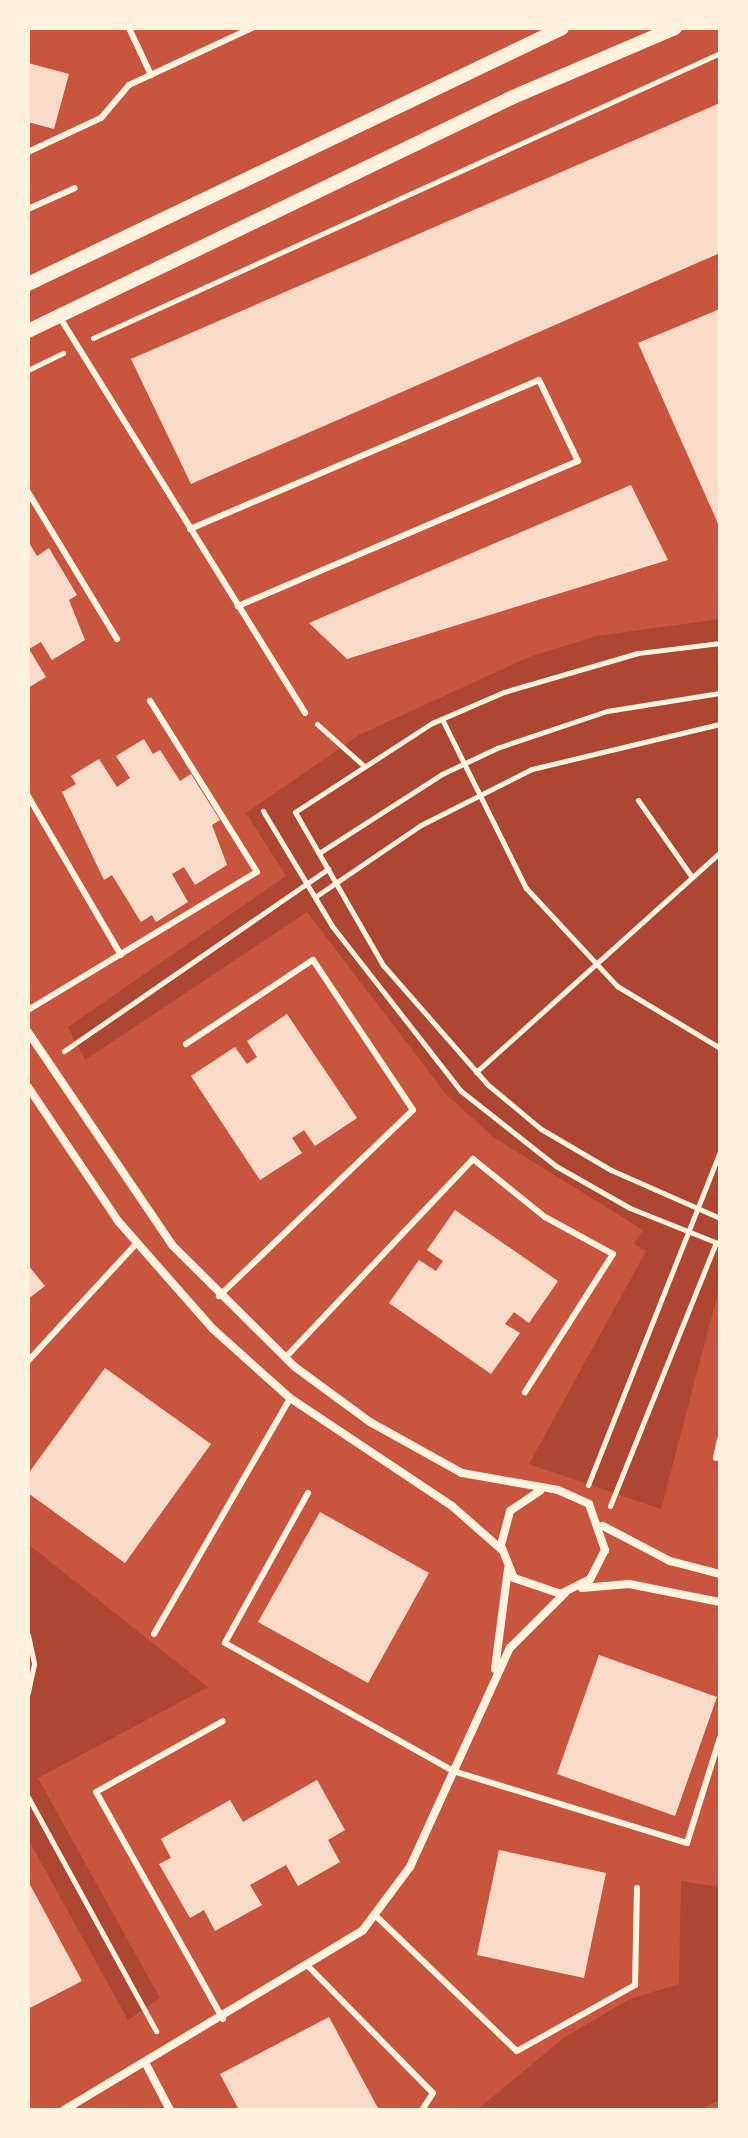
<!DOCTYPE html>
<html>
<head>
<meta charset="utf-8">
<style>
	body { margin:0 }
	#map { position:relative; width:748px; height:2138px; overflow:hidden; background:#c8553d; font-family:Merriweather,serif }
	div>[style] { position:absolute }
	[style*='--x'] { left:calc(var(--x)*1px); top:calc(var(--y)*1px); width:calc(var(--w)*1px); rotate:calc(var(--a)*1deg) }
	.green>* { inset:0; background:#ae4732 }
	.building>* { inset:0; background:#f7dbc8 }
	.path>* { height:5px; margin:-2.5px; padding:0 2.5px; transform-origin:2.5px; border-radius:2.5px; background:#fff3e0 }
	.service>* { height:6px; margin:-3px; padding:0 3px; transform-origin:3px; border-radius:3px; background:#fff3e0 }
	.minor>* { height:8px; margin:-4px; padding:0 4px; transform-origin:4px; border-radius:4px; background:#fff3e0 }
	.tertiary>* { height:14px; margin:-7px; padding:0 7px; transform-origin:7px; border-radius:7px; background:#fff3e0 }
	span { translate:-50% -50%; white-space:nowrap; text-align:center; line-height:1.15; -webkit-text-stroke:7px #fff3e0; paint-order:stroke }
	.frame { position:absolute; inset:0; border:30px solid #fff3e0; pointer-events:none }
</style>
</head>
<body>
<div id="map">
	<div class="green">
		<div style="clip-path:polygon(720px 619px,720px 1285px,661px 1509px,529px 1464px,646px 1251px,634px 1244px,643px 1230px,493px 1137px,446px 1094px,307px 912px,85px 1060px,68px 1027px,286px 876px,246px 813px,359px 735px,529px 657px,597px 636px)"></div>
		<div style="clip-path:polygon(28px 1544px,208px 1687px,38px 1778px,160px 1998px,128px 2020px,28px 1839px)"></div>
		<div style="clip-path:polygon(681px 1881px,720px 1887px,720px 2100px,698px 2110px,477px 2110px,565px 2037px,630px 1999px,679px 1984px)"></div>
	</div>
	<div class="building">
		<div style="clip-path:polygon(28px 63px,69px 74px,54px 129px,28px 122px)"></div>
		<div style="clip-path:polygon(720px 103px,720px 253px,191px 484px,131px 359px)"></div>
		<div style="clip-path:polygon(720px 309px,720px 528px,638px 343px)"></div>
		<div style="clip-path:polygon(631px 485px,668px 560px,347px 659px,309px 623px)"></div>
		<div style="clip-path:polygon(28px 541px,37px 556px,49px 548px,77px 595px,69px 600px,85px 640px,52px 660px,41px 642px,29px 649px,46px 677px,28px 688px)"></div>
		<div style="clip-path:polygon(144px 739px,153px 754px,160px 750px,180px 781px,191px 774px,220px 820px,212px 825px,227px 865px,195px 885px,184px 867px,172px 874px,188px 902px,156px 922px,152px 915px,141px 922px,112px 875px,104px 880px,62px 792px,76px 784px,71px 776px,99px 759px,117px 787px,130px 778px,116px 756px)"></div>
		<div style="clip-path:polygon(287px 1014px,357px 1118px,315px 1146px,304px 1130px,292px 1138px,302px 1153px,260px 1180px,191px 1076px,235px 1047px,247px 1064px,257px 1057px,247px 1041px)"></div>
		<div style="clip-path:polygon(455px 1210px,558px 1281px,529px 1323px,514px 1312px,505px 1324px,520px 1333px,491px 1374px,389px 1303px,419px 1260px,436px 1271px,443px 1261px,427px 1250px)"></div>
		<div style="clip-path:polygon(28px 1265px,45px 1286px,28px 1299px)"></div>
		<div style="clip-path:polygon(105px 1368px,211px 1444px,125px 1563px,28px 1493px,28px 1474px)"></div>
		<div style="clip-path:polygon(320px 1512px,429px 1573px,368px 1683px,258px 1622px)"></div>
		<div style="clip-path:polygon(599px 1655px,717px 1697px,675px 1816px,557px 1774px)"></div>
		<div style="clip-path:polygon(317px 1780px,345px 1830px,328px 1840px,340px 1862px,298px 1886px,286px 1865px,250px 1885px,262px 1905px,215px 1931px,204px 1910px,190px 1918px,159px 1864px,171px 1858px,161px 1839px,230px 1800px,243px 1822px)"></div>
		<div style="clip-path:polygon(499px 1850px,606px 1873px,584px 1978px,477px 1955px)"></div>
		<div style="clip-path:polygon(28px 1881px,82px 1981px,28px 2009px)"></div>
		<div style="clip-path:polygon(329px 2017px,379px 2110px,239px 2110px,220px 2074px)"></div>
	</div>
	<div class="path">
		<div style="--x:93;--y:338;--w:689;--a:-24.44"></div>
		<div style="--x:28;--y:370;--w:39;--a:-26"></div>
		<div style="--x:720;--y:643;--w:83;--a:173"></div>
		<div style="--x:638;--y:653;--w:140;--a:163.8"></div>
		<div style="--x:504;--y:692;--w:78;--a:156.7"></div>
		<div style="--x:432;--y:723;--w:163;--a:147"></div>
		<div style="--x:295;--y:812;--w:177;--a:60.1"></div>
		<div style="--x:383;--y:965;--w:158;--a:48.8"></div>
		<div style="--x:487;--y:1084;--w:70;--a:39.8"></div>
		<div style="--x:541;--y:1129;--w:81;--a:30.4"></div>
		<div style="--x:611;--y:1170;--w:119;--a:23.8"></div>
		<div style="--x:442;--y:719;--w:189;--a:63.6"></div>
		<div style="--x:526;--y:888;--w:134;--a:47.1"></div>
		<div style="--x:617;--y:986;--w:120;--a:31"></div>
		<div style="--x:317;--y:724;--w:63;--a:41.8"></div>
		<div style="--x:638;--y:800;--w:94;--a:55"></div>
		<div style="--x:263;--y:811;--w:134;--a:59"></div>
		<div style="--x:332;--y:926;--w:209;--a:52"></div>
		<div style="--x:461;--y:1091;--w:121;--a:38.3"></div>
		<div style="--x:556;--y:1166;--w:85;--a:29.6"></div>
		<div style="--x:630;--y:1208;--w:97;--a:21.8"></div>
		<div style="--x:319;--y:853;--w:146;--a:-32.7"></div>
		<div style="--x:442;--y:774;--w:61;--a:-25.3"></div>
		<div style="--x:497;--y:748;--w:116;--a:-18.6"></div>
		<div style="--x:607;--y:711;--w:114;--a:-9.1"></div>
		<div style="--x:315;--y:897;--w:128;--a:-34.2"></div>
		<div style="--x:421;--y:825;--w:124;--a:-26.8"></div>
		<div style="--x:532;--y:769;--w:193;--a:-13.5"></div>
		<div style="--x:64;--y:1051;--w:321;--a:-34.6"></div>
		<div style="--x:476;--y:1072;--w:329;--a:-42"></div>
		<div style="--x:588;--y:1485;--w:358;--a:-68.4"></div>
		<div style="--x:610;--y:1506;--w:284;--a:-68.1"></div>
		<div style="--x:28;--y:1635;--w:30;--a:78"></div>
		<div style="--x:34;--y:1664;--w:30;--a:102"></div>
		<div style="--x:28;--y:1797;--w:267;--a:61.3"></div>
	</div>
	<div class="service">
		<div style="--x:129;--y:28;--w:52;--a:64.9"></div>
		<div style="--x:28;--y:152;--w:81;--a:-25"></div>
		<div style="--x:101;--y:118;--w:43;--a:-49.7"></div>
		<div style="--x:129;--y:85;--w:136;--a:-24.9"></div>
		<div style="--x:28;--y:209;--w:51;--a:-24.1"></div>
		<div style="--x:59;--y:316;--w:467;--a:58.2"></div>
		<div style="--x:28;--y:492;--w:172;--a:58.8"></div>
		<div style="--x:190;--y:529;--w:379;--a:-23.1"></div>
		<div style="--x:539;--y:380;--w:90;--a:64.3"></div>
		<div style="--x:578;--y:461;--w:370;--a:156.9"></div>
		<div style="--x:28;--y:796;--w:184;--a:59.7"></div>
		<div style="--x:28;--y:1010;--w:267;--a:-31.1"></div>
		<div style="--x:257;--y:872;--w:202;--a:-122"></div>
		<div style="--x:186;--y:1044;--w:152;--a:-33.5"></div>
		<div style="--x:313;--y:960;--w:180;--a:56.3"></div>
		<div style="--x:413;--y:1110;--w:269;--a:136.2"></div>
		<div style="--x:285;--y:1358;--w:274;--a:-46.6"></div>
		<div style="--x:473;--y:1159;--w:92;--a:38.9"></div>
		<div style="--x:545;--y:1217;--w:77;--a:28.6"></div>
		<div style="--x:613;--y:1254;--w:164;--a:122.5"></div>
		<div style="--x:28;--y:1361;--w:159;--a:-47.3"></div>
		<div style="--x:716;--y:1458;--w:19;--a:-78"></div>
		<div style="--x:308;--y:1493;--w:171;--a:119"></div>
		<div style="--x:225;--y:1643;--w:261;--a:29.3"></div>
		<div style="--x:453;--y:1771;--w:245;--a:17.1"></div>
		<div style="--x:687;--y:1843;--w:110;--a:-72.6"></div>
		<div style="--x:154;--y:1634;--w:272;--a:-60"></div>
		<div style="--x:376;--y:1916;--w:195;--a:43.8"></div>
		<div style="--x:517;--y:2051;--w:135;--a:-29.2"></div>
		<div style="--x:635;--y:1985;--w:97;--a:-88.8"></div>
		<div style="--x:308;--y:1966;--w:178;--a:45.5"></div>
		<div style="--x:433;--y:2093;--w:20;--a:123"></div>
		<div style="--x:223;--y:2019;--w:260;--a:-119.2"></div>
		<div style="--x:96;--y:1792;--w:145;--a:-29.2"></div>
	</div>
	<div class="minor">
		<div style="--x:28;--y:1032;--w:257;--a:55.9"></div>
		<div style="--x:172;--y:1245;--w:173;--a:44.8"></div>
		<div style="--x:295;--y:1367;--w:93;--a:36.3"></div>
		<div style="--x:370;--y:1422;--w:105;--a:29"></div>
		<div style="--x:462;--y:1473;--w:97;--a:10"></div>
		<div style="--x:558;--y:1490;--w:34;--a:24"></div>
		<div style="--x:589;--y:1504;--w:49;--a:70.8"></div>
		<div style="--x:605;--y:1550;--w:33;--a:117"></div>
		<div style="--x:590;--y:1579;--w:33;--a:153"></div>
		<div style="--x:561;--y:1594;--w:50;--a:-161.2"></div>
		<div style="--x:514;--y:1578;--w:35;--a:-112"></div>
		<div style="--x:501;--y:1545;--w:35;--a:-75"></div>
		<div style="--x:510;--y:1511;--w:36;--a:-34"></div>
		<div style="--x:28;--y:1087;--w:161;--a:56.1"></div>
		<div style="--x:118;--y:1221;--w:144;--a:48.7"></div>
		<div style="--x:213;--y:1329;--w:103;--a:41.9"></div>
		<div style="--x:290;--y:1398;--w:195;--a:33.7"></div>
		<div style="--x:452;--y:1506;--w:67;--a:41.3"></div>
		<div style="--x:603;--y:1526;--w:76;--a:27.6"></div>
		<div style="--x:670;--y:1561;--w:52;--a:14.6"></div>
		<div style="--x:582;--y:1588;--w:47;--a:-4.9"></div>
		<div style="--x:629;--y:1584;--w:93;--a:11.2"></div>
		<div style="--x:495;--y:1669;--w:101;--a:-82.6"></div>
		<div style="--x:147;--y:2066;--w:50;--a:62.4"></div>
		<div style="--x:64;--y:2110;--w:349;--a:-31"></div>
		<div style="--x:363;--y:1930;--w:79;--a:-53.3"></div>
		<div style="--x:410;--y:1867;--w:241;--a:-65.5"></div>
		<div style="--x:510;--y:1648;--w:78;--a:-45"></div>
	</div>
	<div class="tertiary">
		<div style="--x:28;--y:284;--w:592;--a:-25.61"></div>
		<div style="--x:28;--y:331;--w:538;--a:-25.76"></div>
		<div style="--x:513;--y:97;--w:176;--a:-23.1"></div>
	</div>
	<div class="frame"></div>
</div>
</body>
</html>
